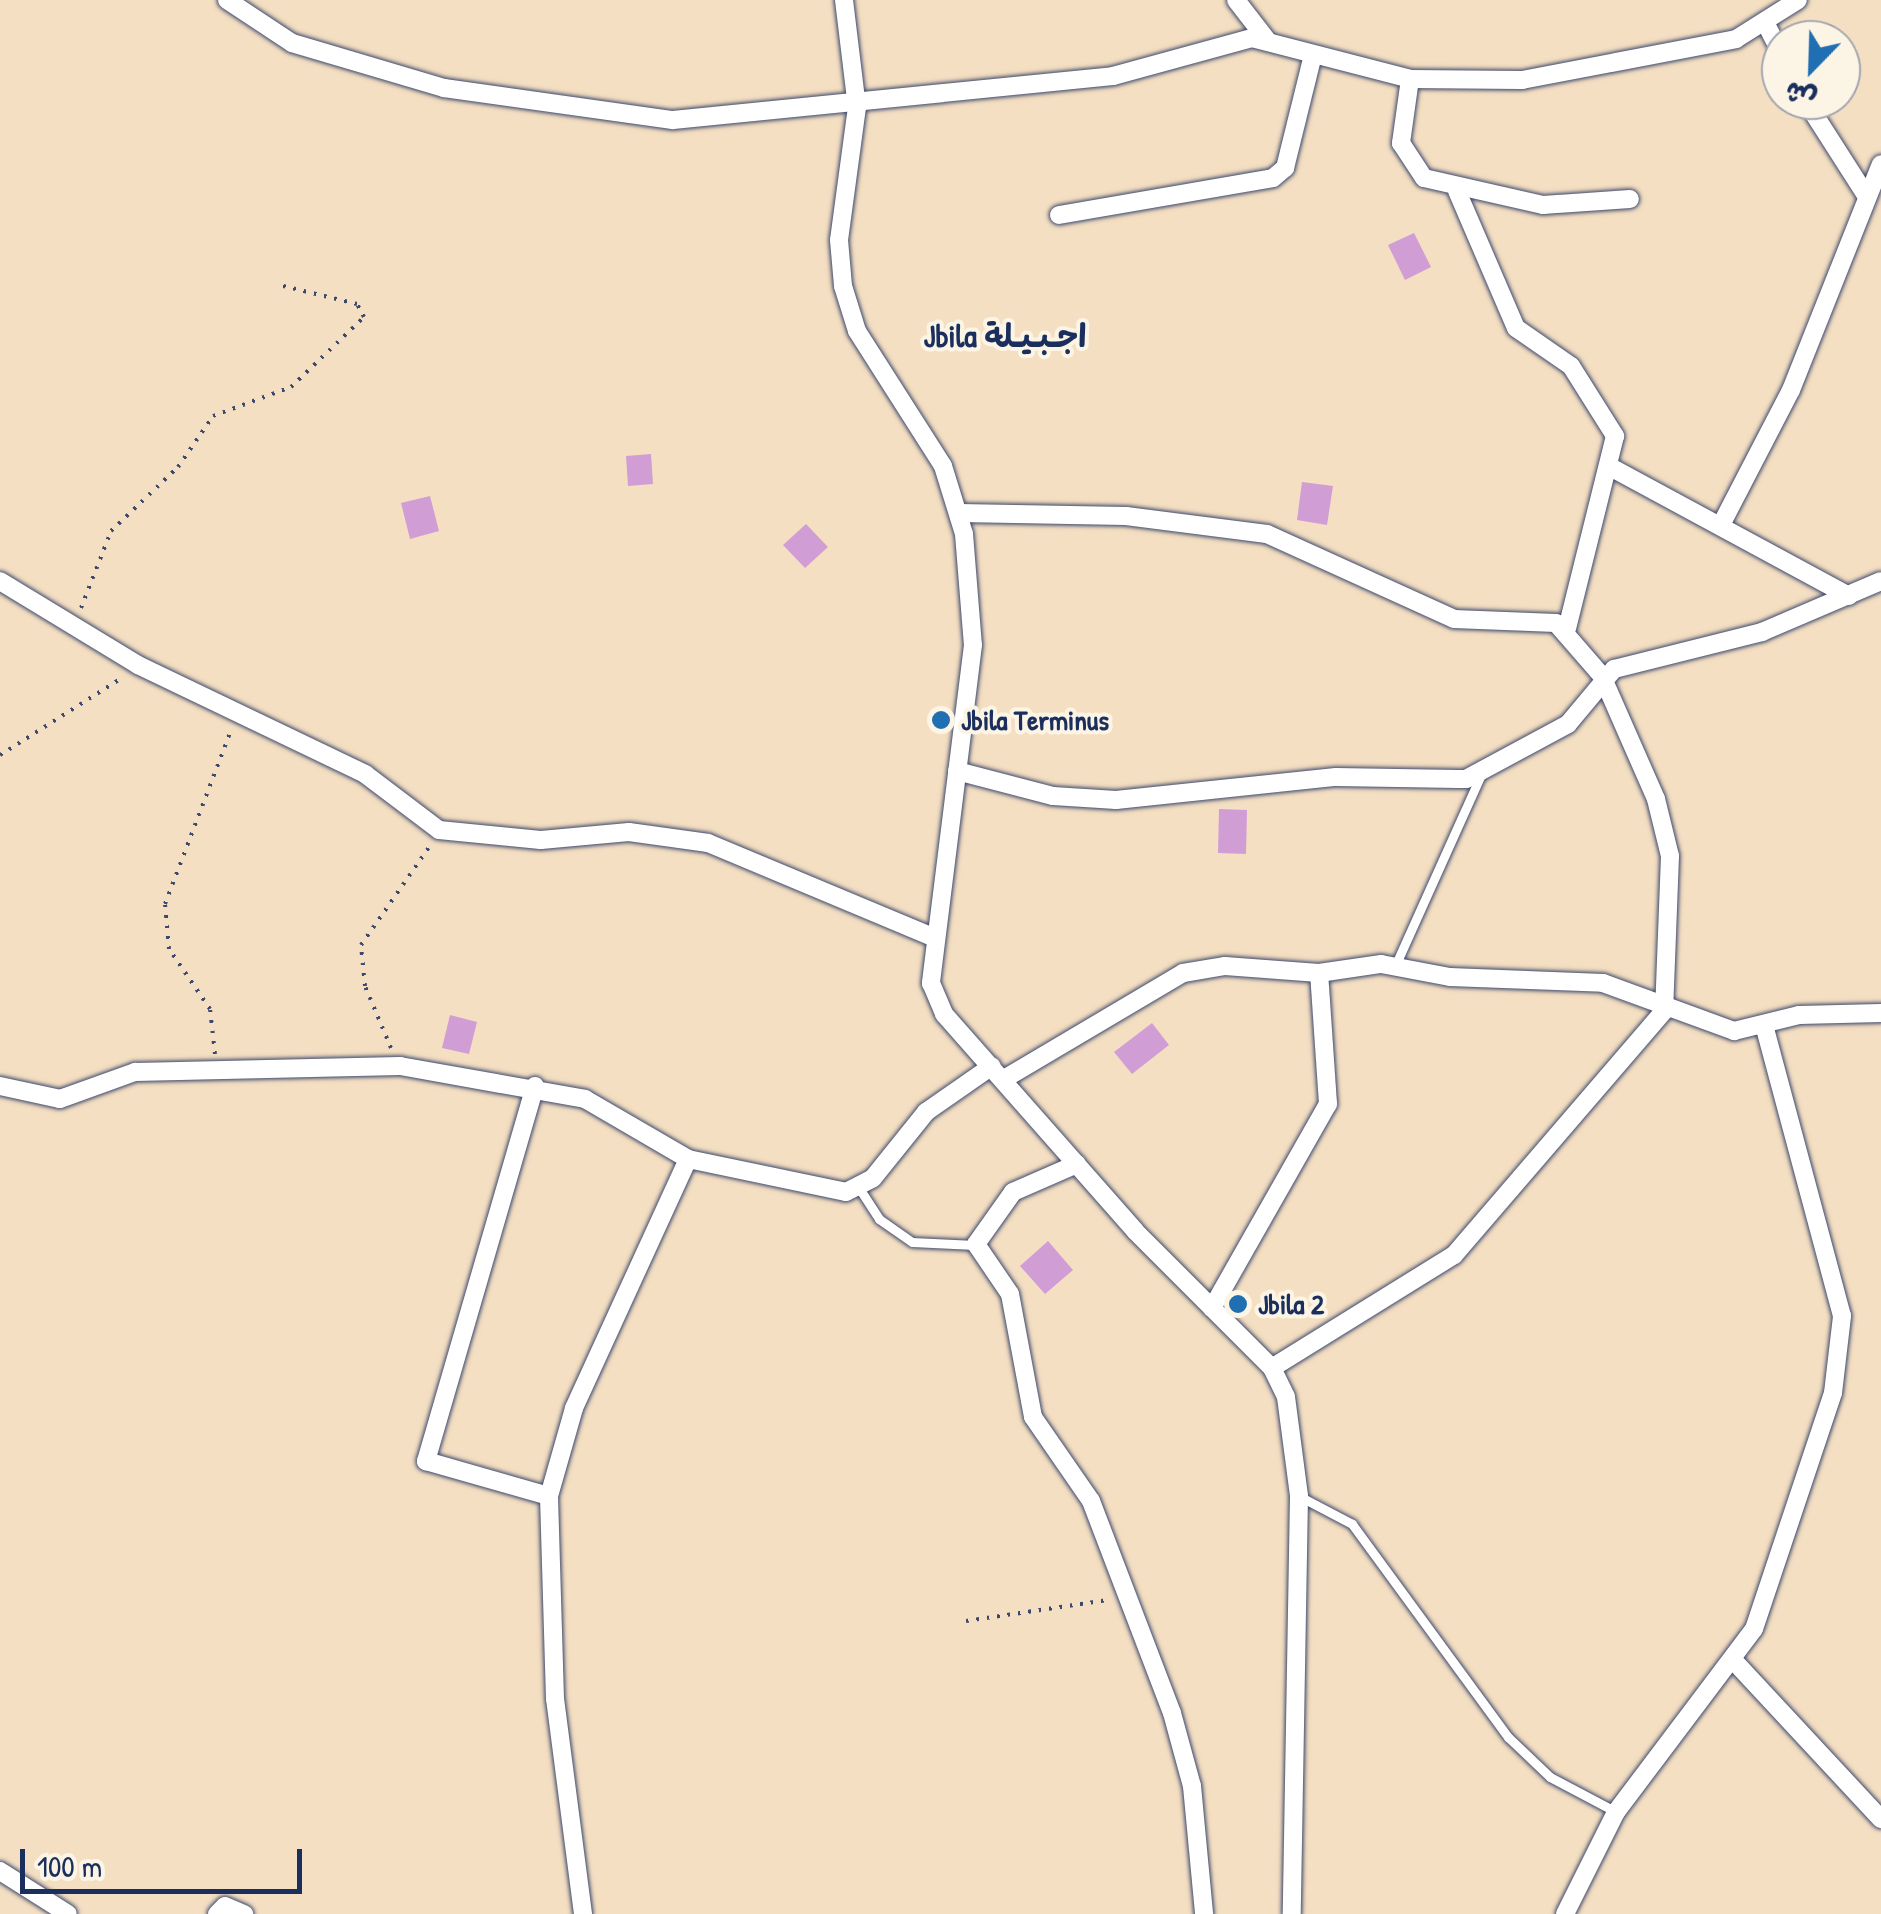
<!DOCTYPE html>
<html>
<head>
<meta charset="utf-8">
<style>
	body { margin:0 }
	#map { position:relative; width:1881px; height:1914px; overflow:hidden; background:#f5dfc2; font-family:"Patrick Hand","Playpen Sans Arabic",sans-serif }
	div>[style] { position:absolute }
	[style*='--x'] { left:calc(var(--x)*1px); top:calc(var(--y)*1px); width:calc(var(--w)*1px); rotate:calc(var(--a)*1deg) }
	.building>* { inset:0; background:#d19dd5 }
	.path>* { height:4px; margin-top:-2px; transform-origin:0; background:repeating-linear-gradient(90deg,#3c496d 0 2.5px,transparent 0 10.5px) }
	.roads { filter:drop-shadow(0 0 2px #3c496d) drop-shadow(0 0 2px #3c496d) }
	.lane>* { height:9px; margin:-4.5px; padding:0 4.5px; transform-origin:4.5px; border-radius:4.5px; background:#fff }
	.street>* { height:18px; margin:-9px; padding:0 9px; transform-origin:9px; border-radius:9px; background:#fff }
	.dots>* { width:28px; height:28px; translate:-50% -50%; box-sizing:border-box; border:5px solid #fcf5e5; border-radius:50% }
	span { translate:-50% -50%; white-space:nowrap; text-align:center; line-height:1.15; -webkit-text-stroke:8px #fcf5e5; paint-order:stroke }
	.poi-label { font-size:28px; color:#1b2f5e; font-weight:700 }
	.left { translate:0 -50%; text-align:left }
	.quarter-label { font-size:32px; color:#1b2f5e; font-weight:700 }
	.north { position:absolute; left:1761px; top:20px; width:100px; height:100px; box-sizing:border-box; background:#fcf5e5; border:2px solid #a2a6af; border-radius:50%; rotate:203deg; font-size:28px; font-weight:700; line-height:40px; text-align:center; color:#1b2f5e }
	.north::after { content:''; display:block; margin:auto; width:35px; height:45px; background:#1f6fb2; clip-path:polygon(50% 0,100% 100%,50% 72%,0 100%) }
	.scale { position:absolute; left:20px; top:1849px; width:282px; height:45px; box-sizing:border-box; border:5px solid #1b2f5e; border-top:0; padding-left:12px; font-size:30px; line-height:35px; white-space:nowrap; color:#1b2f5e; -webkit-text-stroke:8px #fcf5e5; paint-order:stroke }
</style>
</head>
<body>
<div id="map">
	<div class="building">
		<div style="clip-path:polygon(1414px 233px,1431px 267px,1405px 280px,1388px 245px)"></div>
		<div style="clip-path:polygon(651px 454px,653px 484px,628px 486px,626px 456px)"></div>
		<div style="clip-path:polygon(1302px 482px,1333px 486px,1327px 525px,1297px 520px)"></div>
		<div style="clip-path:polygon(430px 496px,439px 531px,410px 539px,401px 503px)"></div>
		<div style="clip-path:polygon(806px 524px,828px 547px,805px 568px,783px 545px)"></div>
		<div style="clip-path:polygon(1219px 809px,1247px 810px,1246px 854px,1218px 853px)"></div>
		<div style="clip-path:polygon(450px 1015px,477px 1022px,469px 1054px,442px 1048px)"></div>
		<div style="clip-path:polygon(1152px 1023px,1169px 1045px,1132px 1074px,1114px 1052px)"></div>
		<div style="clip-path:polygon(1048px 1241px,1073px 1270px,1045px 1294px,1020px 1266px)"></div>
	</div>
	<div class="path">
		<div style="--x:81;--y:608;--w:83;--a:-68.7"></div>
		<div style="--x:111;--y:531;--w:93;--a:-43.7"></div>
		<div style="--x:178;--y:467;--w:62;--a:-55.5"></div>
		<div style="--x:213;--y:416;--w:83;--a:-20.4"></div>
		<div style="--x:291;--y:387;--w:101;--a:-43.8"></div>
		<div style="--x:364;--y:317;--w:15;--a:-118"></div>
		<div style="--x:357;--y:304;--w:80;--a:-166.3"></div>
		<div style="--x:0;--y:755;--w:144;--a:-32.3"></div>
		<div style="--x:391;--y:1048;--w:67;--a:-112.8"></div>
		<div style="--x:365;--y:986;--w:41;--a:-95.6"></div>
		<div style="--x:361;--y:945;--w:119;--a:-55.2"></div>
		<div style="--x:215;--y:1054;--w:45;--a:-96.3"></div>
		<div style="--x:210;--y:1009;--w:73;--a:-124.3"></div>
		<div style="--x:169;--y:949;--w:45;--a:-95.1"></div>
		<div style="--x:165;--y:904;--w:186;--a:-69.2"></div>
		<div style="--x:966;--y:1621;--w:145;--a:-8.4"></div>
	</div>
	<div class="roads">
		<div class="lane">
			<div style="--x:1395;--y:966;--w:209;--a:-65.8"></div>
			<div style="--x:859;--y:1188;--w:37;--a:57"></div>
			<div style="--x:879;--y:1219;--w:40;--a:34.9"></div>
			<div style="--x:912;--y:1242;--w:63;--a:2.7"></div>
			<div style="--x:1299;--y:1496;--w:60;--a:27.8"></div>
			<div style="--x:1352;--y:1524;--w:264;--a:53.8"></div>
			<div style="--x:1508;--y:1737;--w:58;--a:43.6"></div>
			<div style="--x:1550;--y:1777;--w:75;--a:27.9"></div>
		</div>
		<div class="street">
			<div style="--x:227;--y:0;--w:78;--a:33.5"></div>
			<div style="--x:292;--y:43;--w:159;--a:16.5"></div>
			<div style="--x:444;--y:88;--w:231;--a:8"></div>
			<div style="--x:673;--y:120;--w:442;--a:-5.7"></div>
			<div style="--x:1113;--y:76;--w:144;--a:-15.3"></div>
			<div style="--x:1252;--y:38;--w:163;--a:14.5"></div>
			<div style="--x:1410;--y:79;--w:112;--a:0.5"></div>
			<div style="--x:1522;--y:80;--w:218;--a:-10.8"></div>
			<div style="--x:1736;--y:39;--w:73;--a:-32.2"></div>
			<div style="--x:844;--y:0;--w:108;--a:83.1"></div>
			<div style="--x:857;--y:107;--w:134;--a:97.7"></div>
			<div style="--x:839;--y:240;--w:46;--a:85"></div>
			<div style="--x:843;--y:286;--w:47;--a:72.7"></div>
			<div style="--x:857;--y:331;--w:160;--a:57.5"></div>
			<div style="--x:943;--y:466;--w:71;--a:72.8"></div>
			<div style="--x:964;--y:534;--w:111;--a:85.4"></div>
			<div style="--x:973;--y:645;--w:341;--a:97.1"></div>
			<div style="--x:931;--y:983;--w:34;--a:67"></div>
			<div style="--x:944;--y:1014;--w:289;--a:48.6"></div>
			<div style="--x:1135;--y:1231;--w:194;--a:45"></div>
			<div style="--x:1272;--y:1368;--w:32;--a:64"></div>
			<div style="--x:1286;--y:1397;--w:100;--a:82.5"></div>
			<div style="--x:1299;--y:1496;--w:418;--a:91"></div>
			<div style="--x:1236;--y:0;--w:51;--a:52.2"></div>
			<div style="--x:1767;--y:26;--w:30;--a:63"></div>
			<div style="--x:1410;--y:79;--w:65;--a:98"></div>
			<div style="--x:1401;--y:143;--w:42;--a:56.7"></div>
			<div style="--x:1424;--y:178;--w:122;--a:12.8"></div>
			<div style="--x:1543;--y:205;--w:87;--a:-3.9"></div>
			<div style="--x:1805;--y:100;--w:112;--a:57.4"></div>
			<div style="--x:1457;--y:191;--w:149;--a:66.7"></div>
			<div style="--x:1516;--y:328;--w:67;--a:34.6"></div>
			<div style="--x:1571;--y:366;--w:83;--a:57.8"></div>
			<div style="--x:1615;--y:436;--w:198;--a:104"></div>
			<div style="--x:1059;--y:215;--w:217;--a:-9.8"></div>
			<div style="--x:1273;--y:178;--w:16;--a:-40"></div>
			<div style="--x:1285;--y:168;--w:116;--a:-76.1"></div>
			<div style="--x:1614;--y:469;--w:267;--a:28.4"></div>
			<div style="--x:959;--y:513;--w:167;--a:1"></div>
			<div style="--x:1126;--y:516;--w:142;--a:7.3"></div>
			<div style="--x:1267;--y:534;--w:205;--a:24.4"></div>
			<div style="--x:1454;--y:619;--w:102;--a:2.2"></div>
			<div style="--x:1556;--y:623;--w:70;--a:49"></div>
			<div style="--x:1602;--y:676;--w:134;--a:66.3"></div>
			<div style="--x:1656;--y:799;--w:59;--a:76.2"></div>
			<div style="--x:1670;--y:856;--w:155;--a:92.2"></div>
			<div style="--x:1664;--y:1011;--w:322;--a:130.7"></div>
			<div style="--x:1454;--y:1255;--w:214;--a:148.2"></div>
			<div style="--x:1722;--y:523;--w:150;--a:-62.6"></div>
			<div style="--x:1791;--y:390;--w:243;--a:-68.3"></div>
			<div style="--x:0;--y:581;--w:162;--a:31.3"></div>
			<div style="--x:138;--y:665;--w:252;--a:25.6"></div>
			<div style="--x:365;--y:774;--w:93;--a:37.1"></div>
			<div style="--x:439;--y:830;--w:102;--a:5.6"></div>
			<div style="--x:541;--y:840;--w:88;--a:-5.2"></div>
			<div style="--x:629;--y:832;--w:80;--a:7.9"></div>
			<div style="--x:708;--y:843;--w:244;--a:22.7"></div>
			<div style="--x:957;--y:771;--w:99;--a:14.6"></div>
			<div style="--x:1053;--y:796;--w:63;--a:3.6"></div>
			<div style="--x:1116;--y:800;--w:221;--a:-6"></div>
			<div style="--x:1336;--y:777;--w:130;--a:0.9"></div>
			<div style="--x:1466;--y:779;--w:116;--a:-28.3"></div>
			<div style="--x:1568;--y:724;--w:72;--a:-50.1"></div>
			<div style="--x:1614;--y:669;--w:153;--a:-14"></div>
			<div style="--x:1762;--y:632;--w:129;--a:-23.2"></div>
			<div style="--x:1004;--y:1079;--w:208;--a:-30.6"></div>
			<div style="--x:1183;--y:973;--w:43;--a:-9.5"></div>
			<div style="--x:1225;--y:966;--w:94;--a:4.3"></div>
			<div style="--x:1319;--y:973;--w:63;--a:-8.3"></div>
			<div style="--x:1381;--y:964;--w:70;--a:10.7"></div>
			<div style="--x:1450;--y:977;--w:153;--a:2.2"></div>
			<div style="--x:1603;--y:983;--w:140;--a:20.1"></div>
			<div style="--x:1734;--y:1031;--w:67;--a:-13.8"></div>
			<div style="--x:1799;--y:1015;--w:82;--a:-1.4"></div>
			<div style="--x:0;--y:1086;--w:61;--a:12.2"></div>
			<div style="--x:60;--y:1099;--w:80;--a:-19.8"></div>
			<div style="--x:135;--y:1072;--w:265;--a:-1.3"></div>
			<div style="--x:400;--y:1066;--w:188;--a:10.1"></div>
			<div style="--x:585;--y:1099;--w:119;--a:30.2"></div>
			<div style="--x:688;--y:1159;--w:161;--a:11.8"></div>
			<div style="--x:846;--y:1192;--w:30;--a:-27"></div>
			<div style="--x:873;--y:1178;--w:85;--a:-51.2"></div>
			<div style="--x:926;--y:1112;--w:80;--a:-34.9"></div>
			<div style="--x:535;--y:1086;--w:391;--a:106.2"></div>
			<div style="--x:426;--y:1461;--w:128;--a:15.9"></div>
			<div style="--x:1077;--y:1164;--w:70;--a:156.4"></div>
			<div style="--x:1013;--y:1192;--w:64;--a:125.4"></div>
			<div style="--x:976;--y:1244;--w:60;--a:55.8"></div>
			<div style="--x:1010;--y:1294;--w:125;--a:79.4"></div>
			<div style="--x:1033;--y:1417;--w:102;--a:55.4"></div>
			<div style="--x:1091;--y:1501;--w:227;--a:69.1"></div>
			<div style="--x:1172;--y:1713;--w:76;--a:74.7"></div>
			<div style="--x:1192;--y:1786;--w:129;--a:84.6"></div>
			<div style="--x:1212;--y:1308;--w:235;--a:-60.4"></div>
			<div style="--x:1328;--y:1104;--w:131;--a:-93.9"></div>
			<div style="--x:1734;--y:1661;--w:216;--a:47.1"></div>
			<div style="--x:0;--y:1871;--w:80;--a:32.3"></div>
			<div style="--x:217;--y:1914;--w:11;--a:-45"></div>
			<div style="--x:225;--y:1906;--w:21;--a:23"></div>
			<div style="--x:583;--y:1914;--w:217;--a:-97.4"></div>
			<div style="--x:555;--y:1699;--w:203;--a:-91.7"></div>
			<div style="--x:549;--y:1496;--w:91;--a:-74.1"></div>
			<div style="--x:574;--y:1408;--w:274;--a:-65.4"></div>
			<div style="--x:1565;--y:1914;--w:114;--a:-63.4"></div>
			<div style="--x:1616;--y:1812;--w:229;--a:-53"></div>
			<div style="--x:1754;--y:1629;--w:249;--a:-71.5"></div>
			<div style="--x:1833;--y:1393;--w:78;--a:-83.3"></div>
			<div style="--x:1842;--y:1316;--w:301;--a:-105"></div>
		</div>
	</div>
	<div class="dots">
		<div style="left:941px;top:720px;background:#1f6fb2"></div>
		<div style="left:1238px;top:1304px;background:#1f6fb2"></div>
	</div>
	<div class="poi-label">
		<span class="left" style="left:961px;top:720px">Jbila Terminus</span>
		<span class="left" style="left:1258px;top:1304px">Jbila 2</span>
	</div>
	<div class="quarter-label">
		<span style="left:1005px;top:336px">Jbila اجـبـيـلة</span>
	</div>
	<div class="north">ش</div>
	<div class="scale">100 m</div>
</div>
</body>
</html>
